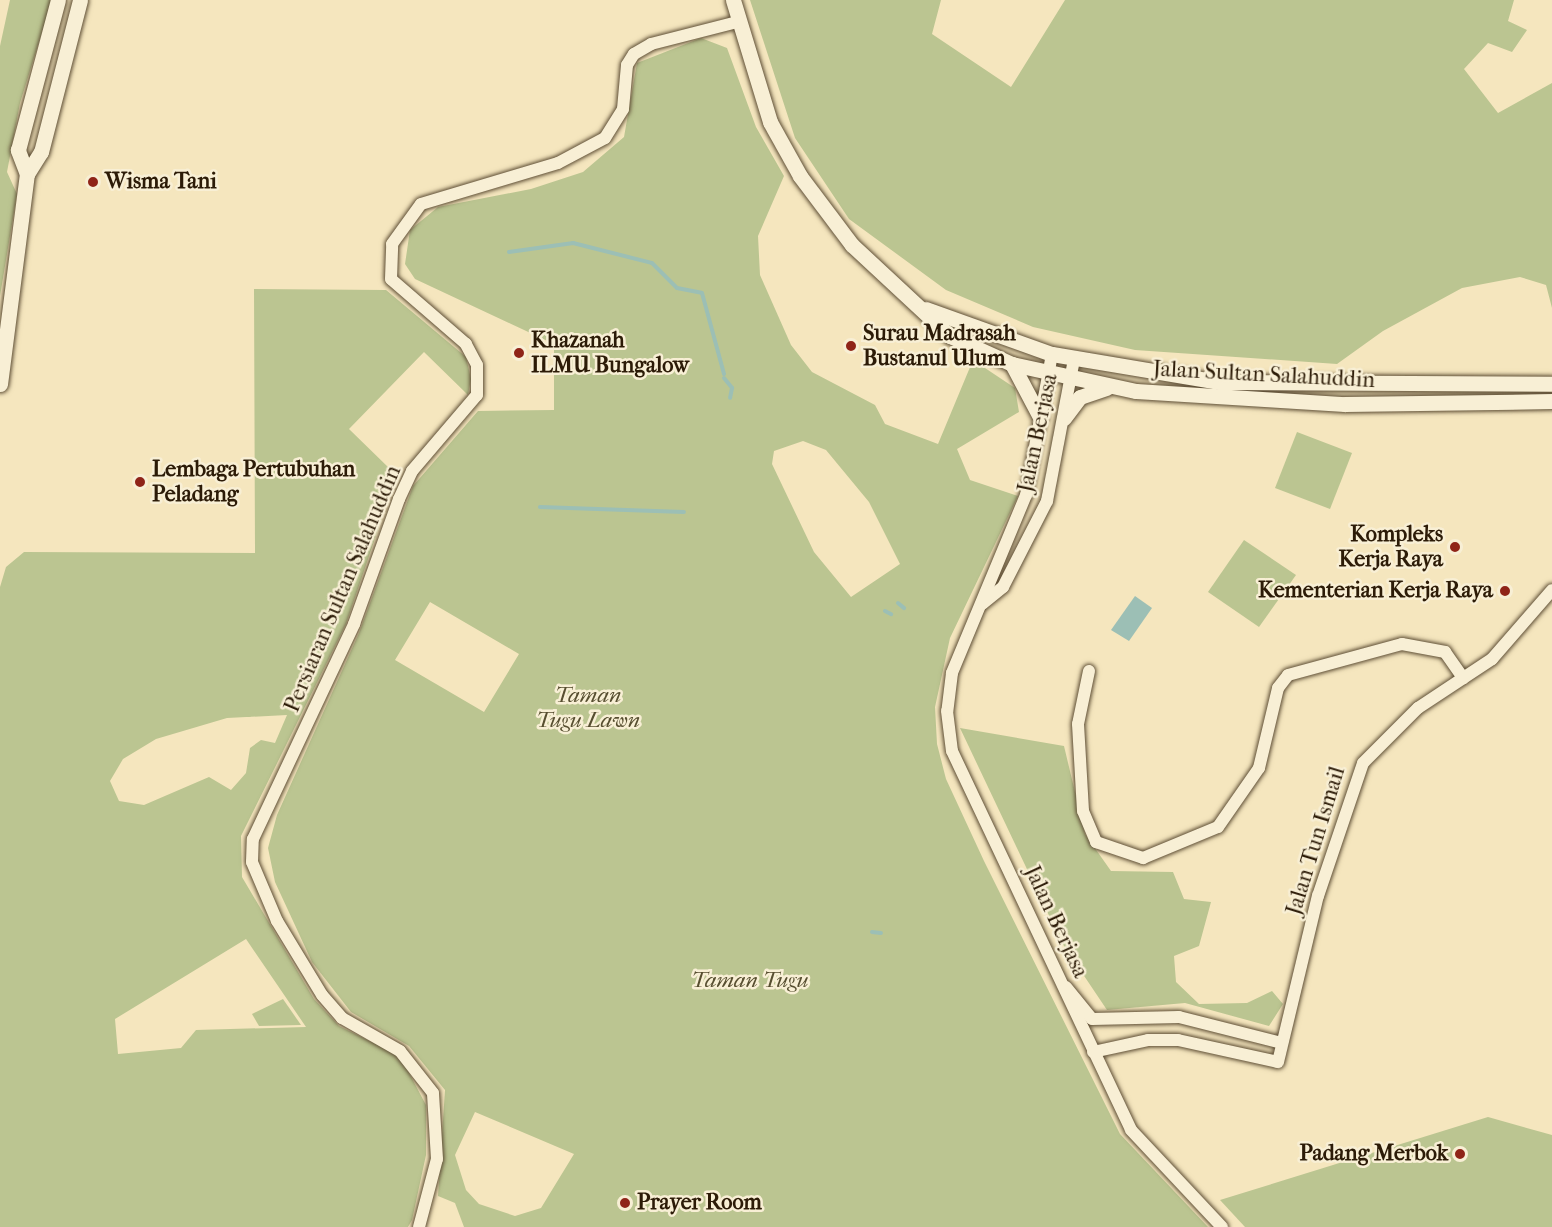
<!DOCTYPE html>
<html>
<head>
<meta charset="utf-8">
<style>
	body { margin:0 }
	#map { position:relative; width:1552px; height:1227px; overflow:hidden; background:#f5e6be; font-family:"IM FELL French Canon",serif }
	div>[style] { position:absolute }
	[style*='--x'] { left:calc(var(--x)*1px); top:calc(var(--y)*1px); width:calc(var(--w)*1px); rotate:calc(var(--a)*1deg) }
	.green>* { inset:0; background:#bbc591 }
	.water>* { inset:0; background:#9cbfb5 }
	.stream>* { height:4px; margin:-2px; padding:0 2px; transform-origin:2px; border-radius:2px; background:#9cbfb5 }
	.roads { filter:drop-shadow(0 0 2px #5e4e35) drop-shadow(0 0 2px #5e4e35) }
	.minor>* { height:12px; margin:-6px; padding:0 6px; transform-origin:6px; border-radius:6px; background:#f8efd5 }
	.tertiary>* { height:15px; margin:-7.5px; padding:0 7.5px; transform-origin:7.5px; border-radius:7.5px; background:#f8efd5 }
	.dots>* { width:16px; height:16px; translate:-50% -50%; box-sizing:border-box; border:3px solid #f8efd5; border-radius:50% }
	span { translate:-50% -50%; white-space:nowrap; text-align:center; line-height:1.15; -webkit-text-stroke:5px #f8efd5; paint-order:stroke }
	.poi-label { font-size:22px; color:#2c1b07; font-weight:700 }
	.left { translate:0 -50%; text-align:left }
	.right { translate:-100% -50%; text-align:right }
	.street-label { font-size:22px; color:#2c1b07 }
	.park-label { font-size:22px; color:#574e30; font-style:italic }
</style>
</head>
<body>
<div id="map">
	<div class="green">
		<div style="clip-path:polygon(10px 0,52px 0,20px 103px,7px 172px,17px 194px,0 296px,0 46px)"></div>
		<div style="clip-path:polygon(750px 0,941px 0,932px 34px,1011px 87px,1065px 0,1514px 0,1508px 21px,1527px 30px,1512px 52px,1488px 43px,1464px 69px,1498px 113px,1552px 83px,1552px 308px,1546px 285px,1520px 277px,1462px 288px,1383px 331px,1337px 364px,1135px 350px,1033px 327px,946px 290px,849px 219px,795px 138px)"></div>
		<div style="clip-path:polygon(evenodd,701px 38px,727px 48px,756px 127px,784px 176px,758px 236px,760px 275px,791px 345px,812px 372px,875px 405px,885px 424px,938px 444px,973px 360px,1015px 388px,1019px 412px,957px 449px,970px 480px,1018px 496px,950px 638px,935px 707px,937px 744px,946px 779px,984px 861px,1120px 1134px,1208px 1227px,464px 1227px,455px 1203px,438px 1196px,445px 1090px,409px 1046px,351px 1012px,312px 962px,275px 882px,268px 848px,277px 815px,359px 633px,413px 486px,478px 411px,554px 410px,554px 344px,415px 279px,405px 264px,410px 230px,438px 207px,531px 189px,583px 172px,624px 137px,637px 63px,701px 38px,803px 441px,826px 450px,869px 502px,900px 564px,851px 597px,814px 552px,772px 464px,774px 451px,803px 441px,701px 38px,430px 602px,519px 654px,484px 712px,395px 660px,430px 602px,701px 38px,475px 1112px,574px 1154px,541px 1208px,515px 1216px,479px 1204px,466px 1190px,455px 1155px,475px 1112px)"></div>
		<div style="clip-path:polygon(evenodd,254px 289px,386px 290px,466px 357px,471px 379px,468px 395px,424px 352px,349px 429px,389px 468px,389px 497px,346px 624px,241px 836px,242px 877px,314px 999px,339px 1026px,400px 1056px,426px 1105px,426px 1155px,412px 1220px,408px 1227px,0 1227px,0 587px,6px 567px,24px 552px,255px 553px,254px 289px,287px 715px,275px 743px,261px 740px,250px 748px,246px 773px,231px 790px,209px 777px,144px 805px,119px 801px,110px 781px,123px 759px,156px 739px,227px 718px,287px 715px,254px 289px,246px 939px,306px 1027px,196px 1030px,181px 1048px,118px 1054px,115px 1019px,246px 939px)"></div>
		<div style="clip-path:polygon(1297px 432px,1352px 453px,1330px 509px,1275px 488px)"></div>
		<div style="clip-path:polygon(1244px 540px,1296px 575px,1259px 627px,1208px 592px)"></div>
		<div style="clip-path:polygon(960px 728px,1064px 746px,1085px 834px,1111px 871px,1173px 872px,1184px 899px,1211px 902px,1199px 946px,1174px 956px,1176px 982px,1199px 1004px,1247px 1003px,1272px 991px,1283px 1004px,1269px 1026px,1185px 1003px,1107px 1010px,1062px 943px)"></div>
		<div style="clip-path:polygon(283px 999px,301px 1025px,259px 1026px,252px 1014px)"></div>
		<div style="clip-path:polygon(1488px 1117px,1552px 1135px,1552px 1227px,1245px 1227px,1220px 1200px)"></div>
	</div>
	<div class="water">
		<div style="clip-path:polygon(1135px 596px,1152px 608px,1129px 641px,1111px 630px)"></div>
	</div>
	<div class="stream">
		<div style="--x:509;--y:252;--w:65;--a:-8"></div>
		<div style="--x:573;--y:243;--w:81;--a:14.2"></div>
		<div style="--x:652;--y:263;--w:35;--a:45"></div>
		<div style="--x:677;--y:288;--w:25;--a:11"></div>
		<div style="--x:702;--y:293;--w:84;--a:74.8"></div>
		<div style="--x:724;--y:378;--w:13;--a:51"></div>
		<div style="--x:732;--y:388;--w:10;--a:101"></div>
		<div style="--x:540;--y:507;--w:144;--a:2"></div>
		<div style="--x:898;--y:603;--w:8;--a:40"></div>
		<div style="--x:885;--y:611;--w:7;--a:27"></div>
		<div style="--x:872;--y:932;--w:9;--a:6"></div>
	</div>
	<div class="roads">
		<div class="minor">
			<div style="--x:1052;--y:354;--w:143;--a:100.4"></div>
			<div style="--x:1026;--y:495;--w:193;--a:112.6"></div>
			<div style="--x:952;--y:673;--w:38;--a:97"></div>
			<div style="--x:947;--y:711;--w:40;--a:82.9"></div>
			<div style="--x:952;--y:751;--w:419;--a:64.7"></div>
			<div style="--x:1131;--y:1130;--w:133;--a:46.8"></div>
			<div style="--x:982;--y:604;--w:27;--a:-39"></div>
			<div style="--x:1003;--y:587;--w:97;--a:-62.9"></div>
			<div style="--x:1047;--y:501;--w:145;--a:-79.2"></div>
			<div style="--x:1089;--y:671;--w:54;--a:101.7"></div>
			<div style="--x:1078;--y:724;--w:87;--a:86.7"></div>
			<div style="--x:1083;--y:811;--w:34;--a:67"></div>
			<div style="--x:1096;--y:842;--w:50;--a:18.8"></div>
			<div style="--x:1143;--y:858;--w:81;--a:-22.5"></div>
			<div style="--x:1218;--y:827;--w:72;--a:-55.2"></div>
			<div style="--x:1259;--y:768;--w:82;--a:-76.6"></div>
			<div style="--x:1278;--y:688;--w:16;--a:-52"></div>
			<div style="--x:1288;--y:675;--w:118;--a:-15.2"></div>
			<div style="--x:1402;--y:644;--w:44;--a:10.5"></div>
			<div style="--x:1445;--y:652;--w:32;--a:55"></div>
			<div style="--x:1066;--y:987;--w:41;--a:50.9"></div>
			<div style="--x:1092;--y:1019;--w:87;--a:-1.3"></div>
			<div style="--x:1179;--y:1017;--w:106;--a:14.2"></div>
			<div style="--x:1093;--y:1052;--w:56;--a:-12.3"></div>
			<div style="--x:1148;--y:1040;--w:30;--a:0"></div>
			<div style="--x:1178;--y:1040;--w:102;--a:12.4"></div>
			<div style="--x:1278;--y:1062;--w:171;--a:-76.5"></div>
			<div style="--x:1318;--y:896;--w:140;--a:-71.3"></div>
			<div style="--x:1363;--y:763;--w:78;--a:-45"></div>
			<div style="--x:1418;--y:708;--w:89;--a:-33.5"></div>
			<div style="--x:1492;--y:659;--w:91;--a:-49"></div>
			<div style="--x:419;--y:1227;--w:70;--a:-75.2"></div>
			<div style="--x:437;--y:1159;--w:66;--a:-93.5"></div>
			<div style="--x:433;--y:1093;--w:53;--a:-128.2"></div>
			<div style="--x:400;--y:1051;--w:67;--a:-150.4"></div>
			<div style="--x:342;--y:1018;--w:30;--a:-131"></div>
			<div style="--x:322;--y:995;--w:87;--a:-121.3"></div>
			<div style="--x:277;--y:921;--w:64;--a:-113"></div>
			<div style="--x:252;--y:862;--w:23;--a:-88"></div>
			<div style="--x:253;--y:839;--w:238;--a:-64.8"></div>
			<div style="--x:354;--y:624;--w:133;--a:-70.2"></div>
			<div style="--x:399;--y:499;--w:31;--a:-65"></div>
			<div style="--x:412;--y:471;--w:100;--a:-49.5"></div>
			<div style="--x:477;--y:395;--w:30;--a:-90"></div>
			<div style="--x:477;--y:365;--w:24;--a:-118"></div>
			<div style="--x:466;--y:344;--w:99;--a:-139.1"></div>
			<div style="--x:391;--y:279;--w:35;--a:-88"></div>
			<div style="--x:392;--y:244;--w:49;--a:-54.1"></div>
			<div style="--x:421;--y:204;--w:143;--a:-16.7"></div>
			<div style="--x:558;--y:163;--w:53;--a:-28"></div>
			<div style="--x:605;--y:138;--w:34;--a:-58"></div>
			<div style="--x:623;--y:109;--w:44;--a:-84.8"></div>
			<div style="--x:627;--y:65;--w:13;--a:-58"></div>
			<div style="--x:634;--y:54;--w:20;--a:-30"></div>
			<div style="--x:651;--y:44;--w:89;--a:-14.3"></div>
		</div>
		<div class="tertiary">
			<div style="--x:733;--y:0;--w:127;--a:73.1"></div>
			<div style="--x:770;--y:122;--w:62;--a:60.9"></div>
			<div style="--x:800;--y:176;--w:86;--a:53"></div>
			<div style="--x:852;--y:245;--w:134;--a:42.9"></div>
			<div style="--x:950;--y:336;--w:68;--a:24.3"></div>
			<div style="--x:1012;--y:364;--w:127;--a:12.3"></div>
			<div style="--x:1136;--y:391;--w:209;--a:3.6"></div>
			<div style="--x:1345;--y:404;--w:207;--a:-0.8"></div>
			<div style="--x:27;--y:174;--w:26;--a:-111"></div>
			<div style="--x:18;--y:150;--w:155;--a:-75.1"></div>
			<div style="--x:926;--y:309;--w:134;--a:19.7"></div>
			<div style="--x:1052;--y:354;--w:170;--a:9.5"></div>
			<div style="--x:1220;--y:382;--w:332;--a:0.3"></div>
			<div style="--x:1012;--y:364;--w:60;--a:62.2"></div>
			<div style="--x:0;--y:384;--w:212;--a:-82.7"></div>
			<div style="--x:27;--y:174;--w:26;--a:-58"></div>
			<div style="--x:41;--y:152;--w:157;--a:-75.6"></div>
			<div style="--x:1064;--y:418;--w:26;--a:-53"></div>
			<div style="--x:1080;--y:397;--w:28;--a:-19"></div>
		</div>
	</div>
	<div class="dots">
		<div style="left:93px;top:182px;background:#8f2418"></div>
		<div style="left:851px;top:346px;background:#8f2418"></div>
		<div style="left:519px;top:353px;background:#8f2418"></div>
		<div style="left:140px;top:482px;background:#8f2418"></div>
		<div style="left:1455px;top:547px;background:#8f2418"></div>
		<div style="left:1505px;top:591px;background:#8f2418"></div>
		<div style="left:1460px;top:1154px;background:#8f2418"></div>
		<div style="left:625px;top:1203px;background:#8f2418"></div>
	</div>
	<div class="poi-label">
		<span class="left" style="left:105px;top:182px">Wisma Tani</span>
		<span class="left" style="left:863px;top:346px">Surau Madrasah<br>Bustanul Ulum</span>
		<span class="left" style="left:531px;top:353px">Khazanah<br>ILMU Bungalow</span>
		<span class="left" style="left:152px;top:482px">Lembaga Pertubuhan<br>Peladang</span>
		<span class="right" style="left:1443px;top:547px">Kompleks<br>Kerja Raya</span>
		<span class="right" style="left:1493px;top:591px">Kementerian Kerja Raya</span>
		<span class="right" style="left:1448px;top:1154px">Padang Merbok</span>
		<span class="left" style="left:637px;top:1203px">Prayer Room</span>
	</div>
	<div class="street-label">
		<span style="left:1264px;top:375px;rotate:3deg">Jalan Sultan Salahuddin</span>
		<span style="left:1038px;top:433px;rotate:-78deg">Jalan Berjasa</span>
		<span style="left:343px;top:589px;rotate:-67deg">Persiaran Sultan Salahuddin</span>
		<span style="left:1316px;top:841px;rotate:-73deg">Jalan Tun Ismail</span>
		<span style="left:1056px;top:922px;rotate:65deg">Jalan Berjasa</span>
	</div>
	<div class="park-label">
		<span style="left:588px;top:708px">Taman<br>Tugu Lawn</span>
		<span style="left:750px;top:981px">Taman Tugu</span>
	</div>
</div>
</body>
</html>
